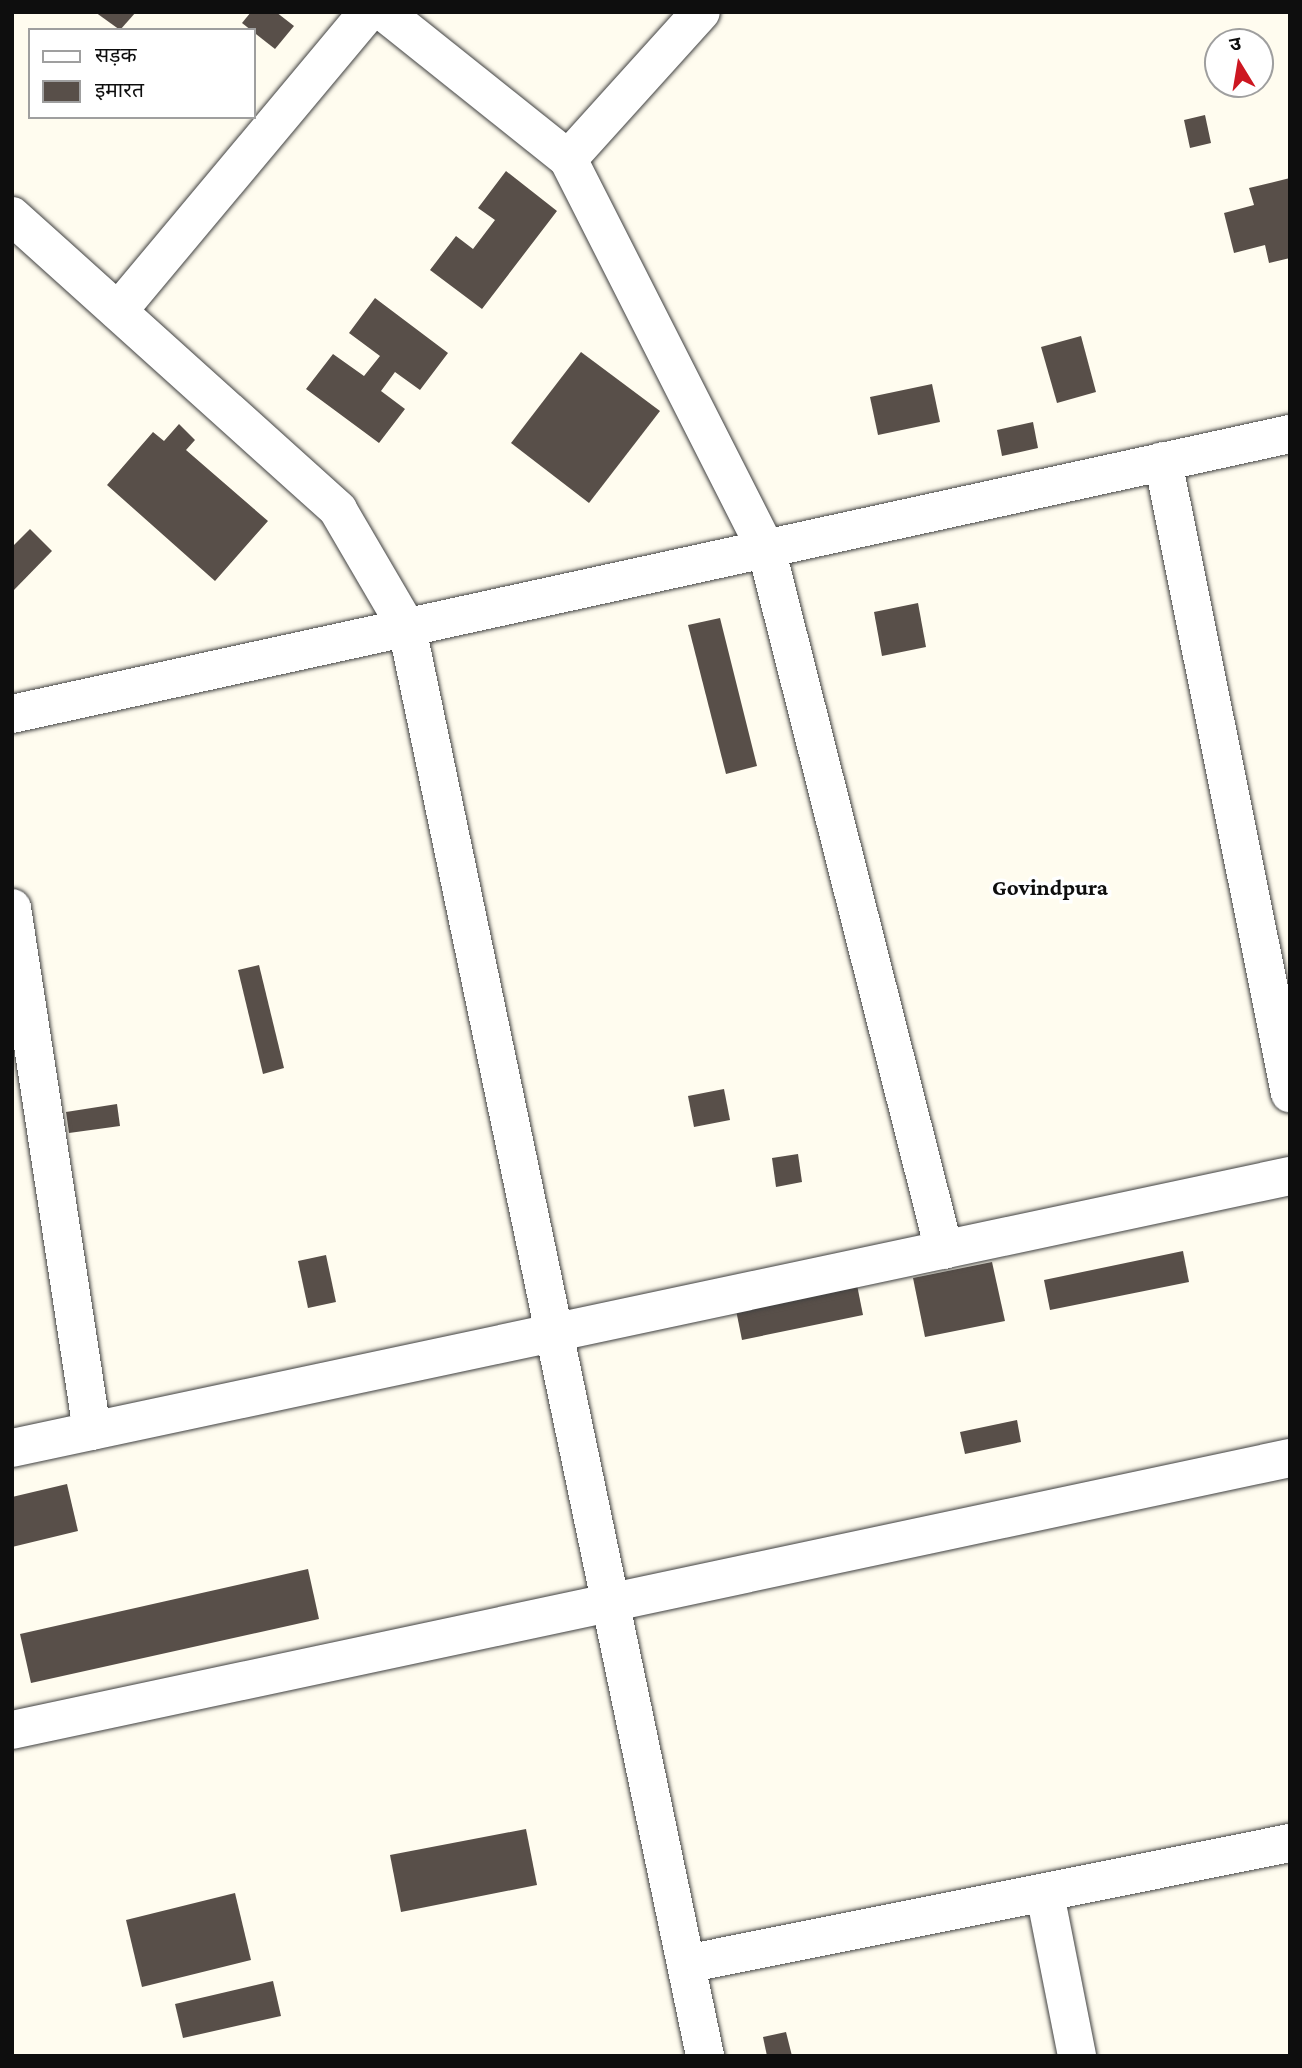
<!DOCTYPE html>
<html>
<head>
<meta charset="utf-8">
<style>
	body { margin:0 }
	#map { position:relative; width:1302px; height:2068px; overflow:hidden; background:#fffcef; font-family:"Crimson Pro","Noto Sans Devanagari",serif }
	div>[style] { position:absolute }
	[style*='--x'] { left:calc(var(--x)*1px); top:calc(var(--y)*1px); width:calc(var(--w)*1px); rotate:calc(var(--a)*1deg) }
	.building>* { inset:0; background:#584f49 }
	.roads { filter:drop-shadow(0 0 2px #414141) drop-shadow(0 0 2px #414141) }
	.minor>* { height:38px; margin:-19px; padding:0 19px; transform-origin:19px; border-radius:19px; background:#fff }
	span { translate:-50% -50%; white-space:nowrap; text-align:center; line-height:1.15; -webkit-text-stroke:7px #fff; paint-order:stroke }
	.neighbourhood-label { font-size:23px; color:#0e0e0e; font-weight:700 }
	.frame { position:absolute; inset:0; border:14px solid #0e0e0e; pointer-events:none }
	.legend { position:absolute; left:28px; top:28px; width:228px; height:91px; box-sizing:border-box; background:#fff; border:2px solid #9f9f9f; margin:0; padding:9px 12px; list-style:none; font-size:21px; color:#0e0e0e }
	.legend li { display:flex; align-items:center; gap:14px; height:35px }
	.legend b { width:35px; border:2px solid #9f9f9f }
	.north { position:absolute; left:1204px; top:28px; width:70px; height:70px; box-sizing:border-box; background:#fff; border:2px solid #9f9f9f; border-radius:50%; rotate:349deg; font-size:19px; font-weight:700; line-height:28px; text-align:center; color:#0e0e0e }
	.north::after { content:''; display:block; margin:auto; width:24px; height:32px; background:#cd1721; clip-path:polygon(50% 0,100% 100%,50% 72%,0 100%) }
</style>
</head>
<body>
<div id="map">
	<div class="building">
		<div style="clip-path:polygon(95px 12px,136px 12px,120px 30px)"></div>
		<div style="clip-path:polygon(251px 12px,276px 12px,294px 26px,275px 49px,242px 23px)"></div>
		<div style="clip-path:polygon(1205px 115px,1211px 143px,1190px 148px,1184px 120px)"></div>
		<div style="clip-path:polygon(506px 171px,557px 211px,482px 309px,430px 270px,456px 236px,473px 249px,495px 220px,478px 208px)"></div>
		<div style="clip-path:polygon(1290px 178px,1290px 258px,1269px 263px,1265px 245px,1234px 253px,1224px 213px,1254px 205px,1249px 188px)"></div>
		<div style="clip-path:polygon(375px 298px,448px 353px,420px 390px,395px 372px,381px 391px,405px 409px,379px 443px,306px 389px,333px 354px,364px 376px,380px 356px,349px 333px)"></div>
		<div style="clip-path:polygon(1081px 336px,1096px 392px,1057px 403px,1041px 347px)"></div>
		<div style="clip-path:polygon(581px 352px,660px 411px,589px 503px,511px 443px)"></div>
		<div style="clip-path:polygon(932px 384px,940px 422px,878px 435px,870px 397px)"></div>
		<div style="clip-path:polygon(1033px 422px,1038px 448px,1002px 456px,997px 430px)"></div>
		<div style="clip-path:polygon(179px 424px,195px 440px,186px 450px,268px 521px,215px 581px,107px 485px,153px 432px,164px 441px)"></div>
		<div style="clip-path:polygon(30px 529px,52px 551px,12px 592px,12px 547px)"></div>
		<div style="clip-path:polygon(918px 603px,926px 647px,882px 656px,874px 612px)"></div>
		<div style="clip-path:polygon(720px 618px,757px 766px,726px 774px,688px 625px)"></div>
		<div style="clip-path:polygon(259px 965px,284px 1068px,263px 1074px,238px 970px)"></div>
		<div style="clip-path:polygon(724px 1089px,730px 1120px,694px 1127px,688px 1096px)"></div>
		<div style="clip-path:polygon(117px 1104px,120px 1126px,69px 1133px,66px 1112px)"></div>
		<div style="clip-path:polygon(798px 1154px,802px 1182px,776px 1187px,772px 1158px)"></div>
		<div style="clip-path:polygon(1183px 1251px,1189px 1282px,1050px 1310px,1044px 1280px)"></div>
		<div style="clip-path:polygon(326px 1255px,336px 1302px,308px 1308px,298px 1261px)"></div>
		<div style="clip-path:polygon(992px 1262px,1005px 1321px,925px 1337px,913px 1278px)"></div>
		<div style="clip-path:polygon(857px 1285px,863px 1315px,742px 1340px,736px 1310px)"></div>
		<div style="clip-path:polygon(1017px 1420px,1021px 1442px,965px 1454px,960px 1432px)"></div>
		<div style="clip-path:polygon(67px 1484px,78px 1531px,12px 1547px,12px 1497px)"></div>
		<div style="clip-path:polygon(308px 1569px,319px 1619px,31px 1683px,20px 1634px)"></div>
		<div style="clip-path:polygon(526px 1829px,537px 1885px,401px 1912px,390px 1855px)"></div>
		<div style="clip-path:polygon(235px 1893px,251px 1960px,142px 1987px,126px 1920px)"></div>
		<div style="clip-path:polygon(273px 1981px,281px 2016px,183px 2038px,175px 2004px)"></div>
		<div style="clip-path:polygon(786px 2032px,792px 2056px,767px 2056px,763px 2037px)"></div>
	</div>
	<div class="roads">
		<div class="minor">
			<div style="--x:384;--y:12;--w:236;--a:38.6"></div>
			<div style="--x:568;--y:159;--w:441;--a:63.1"></div>
			<div style="--x:767;--y:552;--w:720;--a:75.77"></div>
			<div style="--x:568;--y:159;--w:198;--a:-47.9"></div>
			<div style="--x:12;--y:216;--w:439;--a:42"></div>
			<div style="--x:338;--y:510;--w:137;--a:59.7"></div>
			<div style="--x:407;--y:628;--w:1459;--a:78.21"></div>
			<div style="--x:118;--y:311;--w:390;--a:-50.1"></div>
			<div style="--x:1163;--y:461;--w:645;--a:78.64"></div>
			<div style="--x:12;--y:714;--w:1308;--a:-12.36"></div>
			<div style="--x:12;--y:908;--w:529;--a:81.3"></div>
			<div style="--x:12;--y:1448;--w:1307;--a:-12.02"></div>
			<div style="--x:12;--y:1730;--w:1307;--a:-12.02"></div>
			<div style="--x:1045;--y:1894;--w:165;--a:78.8"></div>
			<div style="--x:686;--y:1964;--w:616;--a:-11.33"></div>
		</div>
	</div>
	<div class="neighbourhood-label">
		<span style="left:1050px;top:887px">Govindpura</span>
	</div>
	<div class="frame"></div>
	<ul class="legend">
	<li><b style="height:9px;background:#fff"></b>सड़क</li>
	<li><b style="height:19px;background:#584f49"></b>इमारत</li>
	</ul>
	<div class="north">उ</div>
</div>
</body>
</html>
